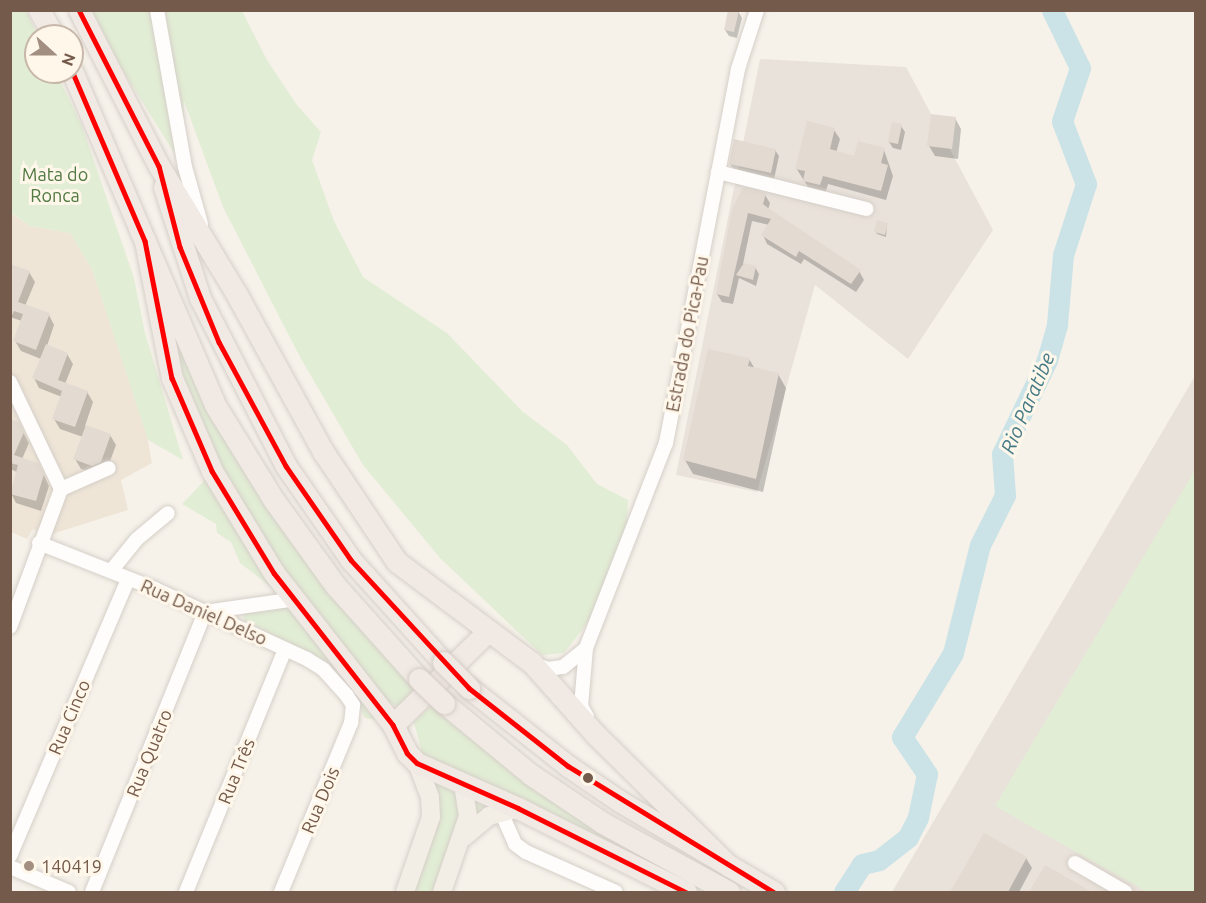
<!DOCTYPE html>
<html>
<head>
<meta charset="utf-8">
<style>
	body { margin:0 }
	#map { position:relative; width:1206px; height:903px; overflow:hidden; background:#f6f2ea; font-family:Ubuntu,sans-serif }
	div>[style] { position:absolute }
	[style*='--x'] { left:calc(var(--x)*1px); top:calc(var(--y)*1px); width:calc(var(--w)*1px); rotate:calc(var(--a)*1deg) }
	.residential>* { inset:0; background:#efe5d7 }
	.industrial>* { inset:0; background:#e9e2da }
	.green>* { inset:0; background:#e2edd5 }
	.shadow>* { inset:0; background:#0003 }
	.river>* { height:21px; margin:-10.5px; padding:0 10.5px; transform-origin:10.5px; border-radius:10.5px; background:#cbe3e6 }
	.building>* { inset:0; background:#e3dad1 }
	.roads { filter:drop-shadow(0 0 2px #d5cfc8) drop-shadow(0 0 2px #d5cfc8) }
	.minor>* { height:14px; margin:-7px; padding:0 7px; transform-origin:7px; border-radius:7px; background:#fefdfc }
	.major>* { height:18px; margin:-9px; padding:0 9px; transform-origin:9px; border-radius:9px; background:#f2ede5 }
	.highway>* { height:21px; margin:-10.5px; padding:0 10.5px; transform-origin:10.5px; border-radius:10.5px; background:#f0e9e4 }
	.bridges { filter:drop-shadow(0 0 2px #d5ccc6) drop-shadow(0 0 2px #d5ccc6) }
	.highway-bridge>* { height:21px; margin:-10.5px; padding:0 10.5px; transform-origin:10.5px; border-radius:10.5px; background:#f0e9e4 }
	.bus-1>* { height:4.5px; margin:-2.25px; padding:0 2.25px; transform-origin:2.25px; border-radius:2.25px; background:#f00 }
	.dots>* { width:16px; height:16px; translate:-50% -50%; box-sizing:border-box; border:3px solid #fff7ea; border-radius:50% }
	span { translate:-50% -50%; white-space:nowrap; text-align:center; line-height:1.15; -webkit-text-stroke:6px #fff7ea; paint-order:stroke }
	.park-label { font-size:18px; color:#517942 }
	.street-label { font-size:18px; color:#745a4a }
	.poi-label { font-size:18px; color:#745a4a }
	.left { translate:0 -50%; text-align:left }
	.water-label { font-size:20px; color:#447a86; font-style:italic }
	.frame { position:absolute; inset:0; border:12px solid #745a4a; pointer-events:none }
	.north { position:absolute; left:24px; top:24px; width:60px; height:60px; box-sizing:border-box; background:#fff7ea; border:2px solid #c7b8aa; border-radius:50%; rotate:111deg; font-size:16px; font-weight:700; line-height:24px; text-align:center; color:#745a4a }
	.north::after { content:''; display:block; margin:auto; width:21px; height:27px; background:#a28f82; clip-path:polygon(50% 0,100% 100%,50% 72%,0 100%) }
</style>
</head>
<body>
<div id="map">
	<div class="residential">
		<div style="clip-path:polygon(10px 213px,30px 226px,70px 233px,92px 269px,145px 425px,152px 463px,121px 480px,128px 510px,49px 535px,33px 529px,27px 539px,11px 532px)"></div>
	</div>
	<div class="industrial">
		<div style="clip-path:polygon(760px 59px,906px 67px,993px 230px,908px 359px,815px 285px,757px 492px,676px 475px)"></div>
		<div style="clip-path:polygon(1195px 376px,1195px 892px,892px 892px)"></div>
	</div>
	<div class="green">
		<div style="clip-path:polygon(10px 11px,26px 11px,38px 36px,36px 72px,56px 72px,82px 126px,134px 278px,145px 333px,183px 460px,148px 440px,92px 269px,70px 233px,30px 226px,11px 213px)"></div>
		<div style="clip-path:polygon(86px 11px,242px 11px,267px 60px,297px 105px,321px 132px,312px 160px,334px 221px,363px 277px,447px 333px,523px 412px,567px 445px,597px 484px,628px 500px,627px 530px,593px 616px,564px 653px,542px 655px,440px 558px,363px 465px,300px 357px,223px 207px,184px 101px,181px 164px)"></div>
		<div style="clip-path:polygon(160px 300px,195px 375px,418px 692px,398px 706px,383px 701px,293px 587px,222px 479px,184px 403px)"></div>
		<div style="clip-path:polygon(1195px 470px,1195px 892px,1147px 892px,995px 806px)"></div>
		<div style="clip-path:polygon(205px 480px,254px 553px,275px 590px,240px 563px,231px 542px,217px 533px,216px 524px,182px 504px)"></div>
		<div style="clip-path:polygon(293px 605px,334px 654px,408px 722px,413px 751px,379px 720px,365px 718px,345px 677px,327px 662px,244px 620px,244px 614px,249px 612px)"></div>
		<div style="clip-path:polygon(434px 703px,524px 782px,703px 892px,423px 757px,414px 722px)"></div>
		<div style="clip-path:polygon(431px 778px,498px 804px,459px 843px,438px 892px,407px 892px)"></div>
	</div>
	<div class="shadow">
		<div style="clip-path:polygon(738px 11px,742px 18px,737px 38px,729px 36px,725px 30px)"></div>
		<div style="clip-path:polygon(955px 118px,961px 129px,958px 159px,935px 156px,929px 146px)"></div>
		<div style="clip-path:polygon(901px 126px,905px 132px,901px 150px,893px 148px,889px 142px)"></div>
		<div style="clip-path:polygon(834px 130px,840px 139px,836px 153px,855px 158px,884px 150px,893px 176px,886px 200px,828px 184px,825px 194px,810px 190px,796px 168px)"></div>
		<div style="clip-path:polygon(775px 150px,779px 156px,774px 179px,734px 170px,730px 164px)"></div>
		<div style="clip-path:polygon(765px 195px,770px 203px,768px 210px,859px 271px,864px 280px,856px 292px,804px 259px,801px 264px,767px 244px,763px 235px,769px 225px,752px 221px,743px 264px,755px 267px,759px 274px,756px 286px,739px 278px,733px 304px,722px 302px,717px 294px,734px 209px)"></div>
		<div style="clip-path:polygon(887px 224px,886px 237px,877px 234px,875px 231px)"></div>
		<div style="clip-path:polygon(29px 272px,35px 282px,25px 306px,49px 315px,54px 325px,47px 346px,67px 354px,73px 364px,65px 384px,87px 392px,93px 402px,85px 426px,110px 435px,116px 445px,106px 472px,98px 475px,81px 469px,75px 459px,83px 437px,60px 429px,54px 419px,62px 397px,39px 388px,34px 378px,41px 359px,21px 351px,15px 341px,22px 321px,10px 317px)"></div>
		<div style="clip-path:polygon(749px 359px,755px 369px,778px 374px,786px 388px,763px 492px,693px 474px,685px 460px)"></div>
		<div style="clip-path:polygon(10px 421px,19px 424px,29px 443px,22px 459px,44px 475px,49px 486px,41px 511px,16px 503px,11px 493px,17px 472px,10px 469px)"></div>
		<div style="clip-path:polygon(985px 835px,1026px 858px,1032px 868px,1019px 892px,952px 892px)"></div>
		<div style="clip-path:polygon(1046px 867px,1089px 892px,1031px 892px)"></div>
	</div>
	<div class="river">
		<div style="--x:844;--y:892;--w:33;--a:-57"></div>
		<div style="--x:862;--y:864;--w:17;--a:-13"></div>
		<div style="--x:879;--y:860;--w:37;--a:-38"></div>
		<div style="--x:908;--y:837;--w:22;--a:-63"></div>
		<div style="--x:918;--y:817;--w:44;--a:-78.2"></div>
		<div style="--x:927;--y:774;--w:45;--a:-124"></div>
		<div style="--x:902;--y:737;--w:98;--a:-58.7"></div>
		<div style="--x:953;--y:653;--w:111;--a:-76"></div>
		<div style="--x:980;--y:545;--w:56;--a:-63.4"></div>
		<div style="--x:1005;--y:495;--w:41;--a:-94.2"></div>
		<div style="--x:1002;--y:454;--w:104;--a:-64.4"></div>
		<div style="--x:1047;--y:360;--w:37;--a:-74"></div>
		<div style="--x:1057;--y:324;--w:69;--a:-85"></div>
		<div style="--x:1063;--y:255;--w:75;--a:-72.1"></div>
		<div style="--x:1086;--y:184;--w:67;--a:-110.9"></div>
		<div style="--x:1062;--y:121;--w:56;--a:-71.2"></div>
		<div style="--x:1080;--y:68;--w:64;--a:-115.8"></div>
	</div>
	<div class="building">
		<div style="clip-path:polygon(728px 10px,739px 10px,734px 32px,724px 30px)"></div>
		<div style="clip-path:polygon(931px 114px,956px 117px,952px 149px,927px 146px)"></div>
		<div style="clip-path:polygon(807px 121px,835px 128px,830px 149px,854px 156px,858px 141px,885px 148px,881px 163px,888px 165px,881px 191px,823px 176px,820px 185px,803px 181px,805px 171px,795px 169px)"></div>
		<div style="clip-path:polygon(892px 122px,902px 124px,898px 144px,888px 142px)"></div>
		<div style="clip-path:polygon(734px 139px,776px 149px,771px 173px,729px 164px)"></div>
		<div style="clip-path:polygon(743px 187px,766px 193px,763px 204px,768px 208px,861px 270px,851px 284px,799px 251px,796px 257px,761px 235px,771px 219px,748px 213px,729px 297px,716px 294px,732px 209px)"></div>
		<div style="clip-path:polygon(877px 220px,888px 223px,885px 235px,874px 232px)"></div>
		<div style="clip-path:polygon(744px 263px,756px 266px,753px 280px,736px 275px)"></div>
		<div style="clip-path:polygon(10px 264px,30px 271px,18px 302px,50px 313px,36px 350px,13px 341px,23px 314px,14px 311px,10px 319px)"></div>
		<div style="clip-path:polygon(46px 344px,68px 353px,58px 380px,88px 391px,75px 427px,52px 419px,62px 391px,32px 378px)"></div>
		<div style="clip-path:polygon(708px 349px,750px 358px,748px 366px,779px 373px,756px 479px,683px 460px)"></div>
		<div style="clip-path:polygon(10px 419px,20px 423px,24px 432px,14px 455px,38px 463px,44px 474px,36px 501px,10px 494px,18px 465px,10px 463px)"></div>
		<div style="clip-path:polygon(86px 425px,111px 434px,101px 462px,92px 466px,73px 459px)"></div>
		<div style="clip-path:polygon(984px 833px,1027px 857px,1008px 892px,950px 892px)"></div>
		<div style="clip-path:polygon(1045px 865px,1092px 892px,1029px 892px)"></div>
	</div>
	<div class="roads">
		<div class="minor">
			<div style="--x:157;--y:10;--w:159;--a:79.9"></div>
			<div style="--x:185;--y:167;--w:59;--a:74.3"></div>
			<div style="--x:718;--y:172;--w:153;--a:14"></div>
			<div style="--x:10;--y:382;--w:119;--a:64.5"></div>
			<div style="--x:39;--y:543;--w:125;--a:21.6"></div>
			<div style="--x:155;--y:589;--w:167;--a:24.7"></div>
			<div style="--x:307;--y:659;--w:19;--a:32"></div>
			<div style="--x:323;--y:669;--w:36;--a:48"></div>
			<div style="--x:347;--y:696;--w:11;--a:56"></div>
			<div style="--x:353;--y:705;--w:18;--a:96"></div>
			<div style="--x:351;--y:723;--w:183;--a:112.5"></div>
			<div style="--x:111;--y:571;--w:41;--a:-50.9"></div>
			<div style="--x:137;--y:539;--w:40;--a:-40"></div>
			<div style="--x:10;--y:627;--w:147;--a:-69.7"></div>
			<div style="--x:61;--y:489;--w:52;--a:-23.6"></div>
			<div style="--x:534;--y:664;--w:15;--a:20"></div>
			<div style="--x:548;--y:669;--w:15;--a:-8"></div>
			<div style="--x:563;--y:667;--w:28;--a:-39"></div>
			<div style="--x:587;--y:717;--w:13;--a:-119"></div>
			<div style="--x:581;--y:706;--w:58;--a:-85.1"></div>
			<div style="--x:586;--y:648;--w:220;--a:-68.7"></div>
			<div style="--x:666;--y:443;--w:381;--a:-79.1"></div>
			<div style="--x:738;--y:69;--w:62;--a:-72.1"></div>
			<div style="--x:501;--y:812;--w:35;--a:66"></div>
			<div style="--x:515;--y:844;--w:14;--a:36"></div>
			<div style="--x:526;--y:852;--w:98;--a:24"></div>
			<div style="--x:10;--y:856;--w:301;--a:-66.9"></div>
			<div style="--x:1075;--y:863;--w:58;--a:30.1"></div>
			<div style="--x:10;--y:867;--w:64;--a:23"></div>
			<div style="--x:92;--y:892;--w:302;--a:-68"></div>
			<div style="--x:205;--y:612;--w:92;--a:-8.1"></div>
			<div style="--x:186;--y:892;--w:262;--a:-67.8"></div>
		</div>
		<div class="major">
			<div style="--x:464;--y:837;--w:33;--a:-40"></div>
			<div style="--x:489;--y:816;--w:30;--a:-15"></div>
			<div style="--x:405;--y:892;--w:79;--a:-70.9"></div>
			<div style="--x:431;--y:817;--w:20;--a:-93"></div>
			<div style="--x:430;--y:797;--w:36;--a:-111"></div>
			<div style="--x:442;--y:892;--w:80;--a:-71.1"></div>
			<div style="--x:468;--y:816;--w:32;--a:-99"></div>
		</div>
		<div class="highway">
			<div style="--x:39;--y:10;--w:30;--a:60"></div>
			<div style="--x:79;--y:10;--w:175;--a:62.9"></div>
			<div style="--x:159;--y:166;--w:151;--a:58.8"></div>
			<div style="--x:237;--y:295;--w:180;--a:61.2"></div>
			<div style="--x:324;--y:453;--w:131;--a:56.2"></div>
			<div style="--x:397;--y:562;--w:169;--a:36.8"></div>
			<div style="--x:532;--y:663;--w:96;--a:48.4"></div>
			<div style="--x:596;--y:735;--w:187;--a:44.6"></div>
			<div style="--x:72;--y:71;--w:363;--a:66.8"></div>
			<div style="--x:215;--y:405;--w:110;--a:58.3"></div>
			<div style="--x:273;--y:499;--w:106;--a:54.2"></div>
			<div style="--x:335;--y:585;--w:126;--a:48.2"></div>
			<div style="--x:164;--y:187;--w:117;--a:72"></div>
			<div style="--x:200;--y:298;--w:189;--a:62.9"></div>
			<div style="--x:286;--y:466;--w:114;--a:55.3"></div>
			<div style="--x:351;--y:560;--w:137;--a:48"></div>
			<div style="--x:145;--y:241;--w:140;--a:78.9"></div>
			<div style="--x:172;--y:378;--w:101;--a:66.7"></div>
			<div style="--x:212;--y:471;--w:119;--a:58.7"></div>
			<div style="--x:274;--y:573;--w:193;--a:51.9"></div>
			<div style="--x:393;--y:725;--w:31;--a:63"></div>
			<div style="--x:407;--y:753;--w:14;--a:45"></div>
			<div style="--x:417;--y:763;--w:111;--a:24"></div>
			<div style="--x:518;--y:808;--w:188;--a:26.6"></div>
			<div style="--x:469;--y:688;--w:126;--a:38.2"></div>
			<div style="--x:568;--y:766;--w:64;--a:34.2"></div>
			<div style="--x:621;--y:802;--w:178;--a:30.5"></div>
			<div style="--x:444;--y:703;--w:112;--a:39.5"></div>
			<div style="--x:530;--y:774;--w:88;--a:33.9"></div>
			<div style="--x:603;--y:823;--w:144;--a:28.7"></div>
			<div style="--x:393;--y:725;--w:132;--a:-44.7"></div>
		</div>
	</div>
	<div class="bridges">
		<div class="highway-bridge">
			<div style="--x:443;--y:662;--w:37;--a:45"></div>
			<div style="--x:419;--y:679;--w:35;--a:44"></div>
		</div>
	</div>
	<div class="bus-1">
		<div style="--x:79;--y:10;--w:175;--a:62.9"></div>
		<div style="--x:159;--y:166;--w:84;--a:75.5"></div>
		<div style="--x:180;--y:247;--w:103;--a:67.7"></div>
		<div style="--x:219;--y:342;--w:141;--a:61.6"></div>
		<div style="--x:286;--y:466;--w:114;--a:55.3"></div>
		<div style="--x:351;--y:560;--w:174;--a:47.3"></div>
		<div style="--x:469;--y:688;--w:126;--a:38.2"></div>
		<div style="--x:568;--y:766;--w:241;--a:31.5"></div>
		<div style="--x:73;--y:73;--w:183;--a:66.8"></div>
		<div style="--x:145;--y:241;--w:140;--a:78.9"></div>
		<div style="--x:172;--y:378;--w:101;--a:66.7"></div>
		<div style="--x:212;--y:471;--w:119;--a:58.7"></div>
		<div style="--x:274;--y:573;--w:193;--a:51.9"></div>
		<div style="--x:393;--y:725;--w:31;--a:63"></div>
		<div style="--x:407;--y:753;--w:14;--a:45"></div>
		<div style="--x:417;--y:763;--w:111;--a:24"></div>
		<div style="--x:518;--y:808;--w:188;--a:26.6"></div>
	</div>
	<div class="dots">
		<div style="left:588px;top:778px;background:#745a4a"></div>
		<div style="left:29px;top:866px;background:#a28f82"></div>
	</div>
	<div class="park-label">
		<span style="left:55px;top:185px">Mata do<br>Ronca</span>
	</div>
	<div class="street-label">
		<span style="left:687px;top:334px;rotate:-79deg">Estrada do Pica-Pau</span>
		<span style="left:204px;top:612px;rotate:24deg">Rua Daniel Delso</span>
		<span style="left:69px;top:717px;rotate:-67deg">Rua Cinco</span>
		<span style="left:149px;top:753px;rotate:-68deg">Rua Quatro</span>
		<span style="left:236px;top:771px;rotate:-68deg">Rua Três</span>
		<span style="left:320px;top:800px;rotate:-67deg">Rua Dois</span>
	</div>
	<div class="poi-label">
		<span class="left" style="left:41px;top:866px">140419</span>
	</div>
	<div class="water-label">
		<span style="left:1027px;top:403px;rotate:-67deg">Rio Paratibe</span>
	</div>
	<div class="frame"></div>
	<div class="north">N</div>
</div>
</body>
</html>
